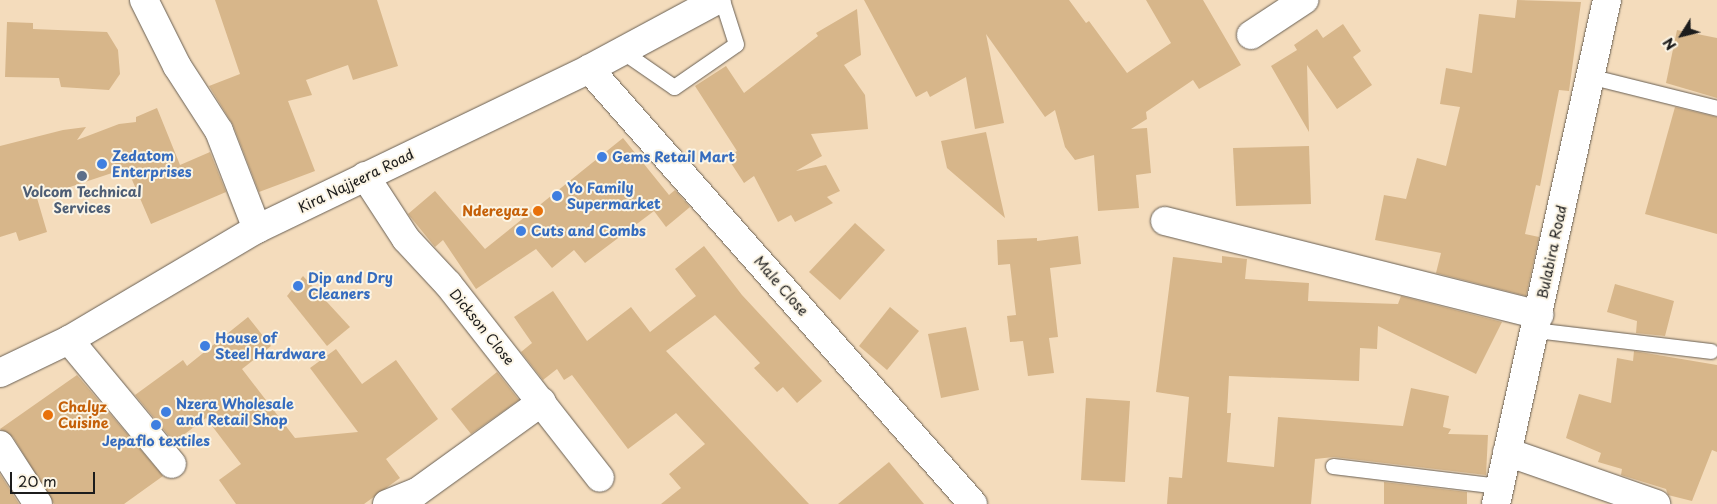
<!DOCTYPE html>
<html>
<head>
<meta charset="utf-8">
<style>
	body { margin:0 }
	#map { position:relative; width:1717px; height:504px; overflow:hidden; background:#f4dcbc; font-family:"Playpen Sans",sans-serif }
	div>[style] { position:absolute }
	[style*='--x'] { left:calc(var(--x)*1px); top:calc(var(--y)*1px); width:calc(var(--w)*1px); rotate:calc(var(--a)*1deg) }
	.building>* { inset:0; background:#d7b68a }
	.roads { filter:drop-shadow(0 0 1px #685f54) drop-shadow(0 0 1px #685f54) }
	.service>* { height:15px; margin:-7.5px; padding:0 7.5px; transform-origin:7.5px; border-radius:7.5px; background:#fff }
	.minor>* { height:28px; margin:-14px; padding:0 14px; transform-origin:14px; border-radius:14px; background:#fff }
	.tertiary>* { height:28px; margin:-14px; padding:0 14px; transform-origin:14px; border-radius:14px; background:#fff }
	.secondary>* { height:28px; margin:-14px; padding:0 14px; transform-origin:14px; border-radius:14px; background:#fff }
	.dots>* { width:14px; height:14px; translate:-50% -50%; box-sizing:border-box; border:2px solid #fcf5e5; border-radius:50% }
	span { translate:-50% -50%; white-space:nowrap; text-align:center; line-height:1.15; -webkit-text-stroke:4px #fcf5e5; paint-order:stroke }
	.shop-label { font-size:14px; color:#366cbe; font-weight:700 }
	.left { translate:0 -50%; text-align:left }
	.street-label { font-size:14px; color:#1c1c1c }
	.service-label { font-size:14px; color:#4e5e75; font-weight:700 }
	.food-label { font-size:14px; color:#c56008; font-weight:700 }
	.right { translate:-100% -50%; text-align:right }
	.north { position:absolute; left:1657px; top:10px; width:50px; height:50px; -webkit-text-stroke:4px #fcf5e5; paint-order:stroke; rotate:234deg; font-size:14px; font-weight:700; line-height:20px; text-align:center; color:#1c1c1c }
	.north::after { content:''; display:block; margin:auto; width:18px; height:22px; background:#1c1c1c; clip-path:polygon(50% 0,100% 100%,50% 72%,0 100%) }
	.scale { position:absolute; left:10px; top:472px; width:85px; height:22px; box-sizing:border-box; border:2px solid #1c1c1c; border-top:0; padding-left:6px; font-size:15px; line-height:18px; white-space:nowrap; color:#1c1c1c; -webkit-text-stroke:4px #fcf5e5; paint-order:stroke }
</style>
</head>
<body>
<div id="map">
	<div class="building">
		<div style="clip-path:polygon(215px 0,377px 0,398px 66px,353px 80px,348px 65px,306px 80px,312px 95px,288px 101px,315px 171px,259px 192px,233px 125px,209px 86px,240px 74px)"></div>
		<div style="clip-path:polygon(864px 0,1069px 0,1086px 23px,1089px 21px,1127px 73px,1171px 43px,1146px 0,1203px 0,1241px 65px,1199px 89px,1193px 80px,1146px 112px,1147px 119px,1131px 129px,1147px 128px,1151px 173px,1136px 175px,1139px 208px,1098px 211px,1094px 155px,1075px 160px,1065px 147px,1055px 110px,1045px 117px,986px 34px,1004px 123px,975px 129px,966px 77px,930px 97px,927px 91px,916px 97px)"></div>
		<div style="clip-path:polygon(1517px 0,1581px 2px,1569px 91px,1559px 90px,1540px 186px,1536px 185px,1525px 234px,1539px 237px,1526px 296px,1436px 273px,1441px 253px,1375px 240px,1384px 195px,1406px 199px,1417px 158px,1446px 166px,1460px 107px,1440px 104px,1446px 68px,1472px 73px,1479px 14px,1515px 18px)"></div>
		<div style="clip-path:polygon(857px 9px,861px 55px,844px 65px,865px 95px,868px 129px,811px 134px,822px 156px,796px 171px,826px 165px,840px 191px,827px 197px,833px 203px,795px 222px,791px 215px,778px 222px,754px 176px,744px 183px,727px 157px,737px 151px,695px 86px,726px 66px,744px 93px,818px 36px,816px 33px)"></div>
		<div style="clip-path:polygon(7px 22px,33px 23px,33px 29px,107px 32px,118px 50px,120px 74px,109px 90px,61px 87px,59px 78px,5px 77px)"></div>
		<div style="clip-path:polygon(1343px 24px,1361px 51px,1353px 57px,1372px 85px,1337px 109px,1307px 65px,1309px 132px,1271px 66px,1297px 50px,1294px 45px,1317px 29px,1323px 38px)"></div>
		<div style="clip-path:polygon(1677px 30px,1717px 38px,1717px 98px,1666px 83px)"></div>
		<div style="clip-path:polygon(1675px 107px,1717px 117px,1717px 234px,1645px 214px)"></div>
		<div style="clip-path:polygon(157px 108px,180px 165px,210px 152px,226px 192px,151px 224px,127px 168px,37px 198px,47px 232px,19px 241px,16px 232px,0 237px,0 146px,63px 130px,86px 127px,77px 140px,119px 124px,136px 122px,136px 117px)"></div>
		<div style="clip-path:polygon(986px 132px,997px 183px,1005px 218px,947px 168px,941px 141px)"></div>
		<div style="clip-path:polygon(623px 138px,669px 195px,675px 190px,690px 207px,666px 227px,654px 211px,585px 263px,574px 250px,552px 268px,536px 249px,476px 289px,443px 240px,435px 247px,408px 214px,435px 191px,485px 249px)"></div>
		<div style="clip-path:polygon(1309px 146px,1311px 204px,1236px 206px,1233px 148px)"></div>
		<div style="clip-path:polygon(855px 223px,885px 250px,840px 300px,809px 272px)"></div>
		<div style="clip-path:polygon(1078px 236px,1081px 264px,1050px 268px,1058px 337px,1049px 338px,1054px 373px,1028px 376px,1023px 341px,1010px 342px,1007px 316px,1016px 315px,1010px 264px,998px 265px,997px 240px,1037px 238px,1037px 241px)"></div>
		<div style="clip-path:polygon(704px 246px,742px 295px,822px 381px,797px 403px,783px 387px,777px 392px,754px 368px,760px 363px,715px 315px,666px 351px,809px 504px,661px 504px,681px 488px,669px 474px,705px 444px,676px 413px,628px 449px,572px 375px,564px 380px,557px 369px,543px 380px,521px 352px,532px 343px,514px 317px,553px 291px,587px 341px,631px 307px,650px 332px,696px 296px,675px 269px)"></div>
		<div style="clip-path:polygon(1222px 256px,1247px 259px,1245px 279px,1309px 283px,1308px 301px,1398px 304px,1401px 296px,1502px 322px,1476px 374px,1378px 326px,1377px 349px,1360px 348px,1359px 381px,1229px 376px,1227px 413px,1231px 413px,1227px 462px,1274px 467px,1278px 417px,1403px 426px,1411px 388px,1449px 396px,1443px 427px,1451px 429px,1448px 434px,1488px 435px,1486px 475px,1334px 457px,1315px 459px,1311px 504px,1167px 504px,1169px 477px,1182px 478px,1189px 397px,1156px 392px,1173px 257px,1222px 263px)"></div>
		<div style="clip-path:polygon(303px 276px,350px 327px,327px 346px,287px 296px)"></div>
		<div style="clip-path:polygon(1615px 284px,1674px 301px,1665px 336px,1636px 333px,1637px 321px,1607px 312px)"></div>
		<div style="clip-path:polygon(890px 307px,919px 331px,887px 370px,859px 346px)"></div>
		<div style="clip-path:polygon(248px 317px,271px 346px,242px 369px,295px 438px,358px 432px,310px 368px,336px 349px,362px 384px,396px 360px,438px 419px,386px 459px,400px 478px,364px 504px,236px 504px,219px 480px,241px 464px,206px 418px,174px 442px,135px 395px,183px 360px,187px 366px)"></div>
		<div style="clip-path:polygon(966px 327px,979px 390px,941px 398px,928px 334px)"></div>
		<div style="clip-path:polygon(1634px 351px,1717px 365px,1717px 452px,1712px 450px,1692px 501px,1668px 495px,1666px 489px,1621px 475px,1622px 469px,1598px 462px,1601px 453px,1566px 438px,1579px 394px,1611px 403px,1617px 358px,1633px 361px)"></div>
		<div style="clip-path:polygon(497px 372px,519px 400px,471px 434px,451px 409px)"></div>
		<div style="clip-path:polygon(77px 375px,163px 476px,124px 504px,54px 504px,13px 437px,0 429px)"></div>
		<div style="clip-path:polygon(1086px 398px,1130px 401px,1125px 482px,1081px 480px)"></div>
		<div style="clip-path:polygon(889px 462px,924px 504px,838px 504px)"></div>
		<div style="clip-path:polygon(0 474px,19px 504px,0 504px)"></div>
		<div style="clip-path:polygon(1384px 482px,1467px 492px,1467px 504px,1384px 504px)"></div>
	</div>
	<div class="roads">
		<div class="service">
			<div style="--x:622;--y:51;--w:63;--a:34.7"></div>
			<div style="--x:674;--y:87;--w:75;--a:-34.7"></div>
			<div style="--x:736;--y:44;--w:46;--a:-107.7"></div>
			<div style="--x:1593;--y:77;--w:128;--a:14"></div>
			<div style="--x:1535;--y:330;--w:177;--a:6.8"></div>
			<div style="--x:1333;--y:466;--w:167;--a:6.9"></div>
		</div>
		<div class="minor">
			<div style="--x:144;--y:0;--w:74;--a:63.4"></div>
			<div style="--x:177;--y:66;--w:77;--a:57.1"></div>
			<div style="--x:219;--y:131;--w:105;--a:68.8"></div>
			<div style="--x:1251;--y:35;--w:64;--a:-33.4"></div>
			<div style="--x:589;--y:69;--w:580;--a:48.56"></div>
			<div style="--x:365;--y:176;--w:75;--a:56.9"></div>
			<div style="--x:406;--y:239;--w:62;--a:47"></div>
			<div style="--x:448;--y:284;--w:246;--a:51.9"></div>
			<div style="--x:1165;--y:221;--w:386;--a:14.1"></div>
			<div style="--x:69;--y:340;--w:161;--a:50.3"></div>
			<div style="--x:0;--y:445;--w:70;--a:57.2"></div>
			<div style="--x:1507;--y:452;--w:158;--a:19.2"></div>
			<div style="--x:387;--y:504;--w:32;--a:-22"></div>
			<div style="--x:417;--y:492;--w:154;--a:-35.8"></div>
		</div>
		<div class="tertiary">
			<div style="--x:1496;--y:504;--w:516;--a:-77.58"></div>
		</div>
		<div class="secondary">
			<div style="--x:0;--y:373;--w:76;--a:-25.6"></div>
			<div style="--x:69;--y:340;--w:218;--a:-30.6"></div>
			<div style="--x:257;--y:229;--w:369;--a:-25.7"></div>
			<div style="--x:589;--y:69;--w:145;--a:-28.3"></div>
		</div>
	</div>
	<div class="dots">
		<div style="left:602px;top:157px;background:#3f7fe0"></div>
		<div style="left:102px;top:164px;background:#3f7fe0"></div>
		<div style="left:82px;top:176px;background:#5c6f8a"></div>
		<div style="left:557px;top:196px;background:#3f7fe0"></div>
		<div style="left:538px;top:211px;background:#e8710a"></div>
		<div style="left:521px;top:231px;background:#3f7fe0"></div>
		<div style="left:298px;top:286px;background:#3f7fe0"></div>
		<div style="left:205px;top:346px;background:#3f7fe0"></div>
		<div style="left:166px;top:412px;background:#3f7fe0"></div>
		<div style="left:48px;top:415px;background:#e8710a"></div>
		<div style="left:156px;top:425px;background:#3f7fe0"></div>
	</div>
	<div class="shop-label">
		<span class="left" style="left:112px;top:164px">Zedatom<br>Enterprises</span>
		<span class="left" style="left:612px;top:157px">Gems Retail Mart</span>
		<span class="left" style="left:567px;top:196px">Yo Family<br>Supermarket</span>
		<span class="left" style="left:531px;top:231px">Cuts and Combs</span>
		<span class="left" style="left:308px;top:286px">Dip and Dry<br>Cleaners</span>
		<span class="left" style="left:215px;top:346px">House of<br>Steel Hardware</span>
		<span class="left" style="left:176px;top:412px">Nzera Wholesale<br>and Retail Shop</span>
		<span style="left:156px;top:441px">Jepaflo textiles</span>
	</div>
	<div class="street-label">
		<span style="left:356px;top:181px;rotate:-26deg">Kira Najjeera Road</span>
		<span style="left:1552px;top:252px;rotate:-78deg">Bulabira Road</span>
		<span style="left:781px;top:286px;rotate:49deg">Male Close</span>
		<span style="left:482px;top:327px;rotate:51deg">Dickson Close</span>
	</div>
	<div class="service-label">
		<span style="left:82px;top:200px">Volcom Technical<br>Services</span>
	</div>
	<div class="food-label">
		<span class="right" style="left:528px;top:211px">Ndereyaz</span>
		<span class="left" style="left:58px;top:415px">Chalyz<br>Cuisine</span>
	</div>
	<div class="north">N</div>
	<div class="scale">20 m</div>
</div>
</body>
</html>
